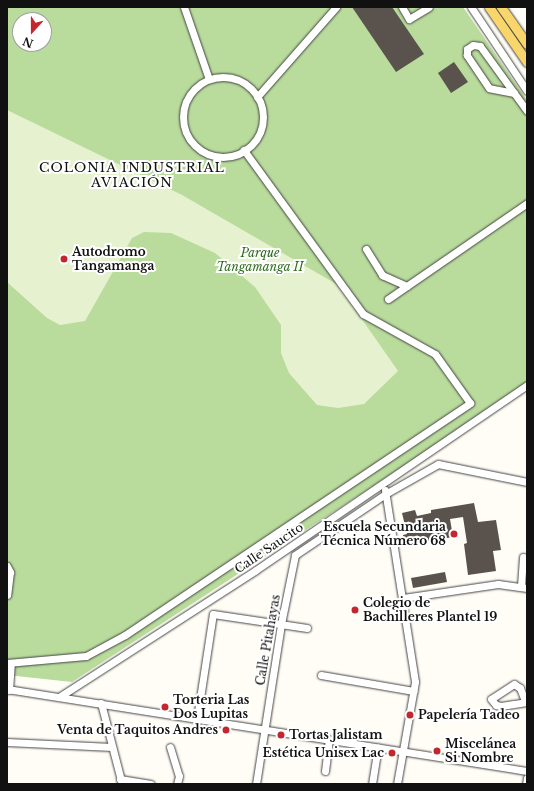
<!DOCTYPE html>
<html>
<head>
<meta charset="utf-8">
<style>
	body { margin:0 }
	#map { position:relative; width:534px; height:791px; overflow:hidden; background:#fffdf5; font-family:"Libre Baskerville",serif }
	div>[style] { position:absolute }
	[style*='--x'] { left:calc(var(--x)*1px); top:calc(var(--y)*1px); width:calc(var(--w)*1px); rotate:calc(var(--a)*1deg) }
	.forest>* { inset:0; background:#b9dc9c }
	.pitch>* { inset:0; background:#e6f2cf }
	.building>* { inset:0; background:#5a524d }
	.path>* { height:1px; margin-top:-0.5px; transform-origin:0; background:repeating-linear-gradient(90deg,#333 0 4px,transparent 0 6px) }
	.roads { filter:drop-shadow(0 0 1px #444) drop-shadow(0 0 1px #444) }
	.minor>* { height:7px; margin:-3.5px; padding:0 3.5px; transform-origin:3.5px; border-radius:3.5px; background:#fff }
	.minor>.ring { margin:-3.5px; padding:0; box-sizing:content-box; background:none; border:7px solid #fff; border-radius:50% }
	.major>* { height:9px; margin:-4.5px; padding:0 4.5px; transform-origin:4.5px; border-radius:4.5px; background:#f9d66b }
	.dots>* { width:11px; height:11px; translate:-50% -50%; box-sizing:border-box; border:2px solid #fff; border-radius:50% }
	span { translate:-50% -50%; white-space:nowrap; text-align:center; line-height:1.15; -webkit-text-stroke:4px #fff; paint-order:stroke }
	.poi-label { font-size:12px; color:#111; font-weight:700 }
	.left { translate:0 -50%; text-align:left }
	.right { translate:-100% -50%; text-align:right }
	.park-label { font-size:12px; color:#2f6b1f; font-style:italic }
	.street-label { font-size:12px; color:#111 }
	.neighbourhood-label { font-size:13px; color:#111; letter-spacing:1px }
	.frame { position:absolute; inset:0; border:8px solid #111; pointer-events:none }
	.north { position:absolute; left:12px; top:12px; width:40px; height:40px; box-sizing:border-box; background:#fff; border:1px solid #a0a0a0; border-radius:50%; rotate:201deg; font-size:11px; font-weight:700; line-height:16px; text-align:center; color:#111 }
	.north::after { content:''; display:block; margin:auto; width:14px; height:18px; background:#c4262e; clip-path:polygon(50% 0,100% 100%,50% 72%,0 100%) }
</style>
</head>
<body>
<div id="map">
	<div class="forest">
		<div style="clip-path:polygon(evenodd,7px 7px,463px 7px,527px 100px,527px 386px,72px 682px,7px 675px,7px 7px,20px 20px,44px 20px,44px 44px,20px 44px,20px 20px)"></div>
	</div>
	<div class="pitch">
		<div style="clip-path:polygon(7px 110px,182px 195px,338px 285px,398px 371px,364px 404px,338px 408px,317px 405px,289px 373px,281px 353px,281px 325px,255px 287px,215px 253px,171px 233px,144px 232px,132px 238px,85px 321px,60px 325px,47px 318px,7px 282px)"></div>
	</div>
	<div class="building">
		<div style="clip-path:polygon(352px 7px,392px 7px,424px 54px,396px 72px)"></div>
		<div style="clip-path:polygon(454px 62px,468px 82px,451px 93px,438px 73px)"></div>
		<div style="clip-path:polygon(474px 503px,478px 522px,496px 520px,501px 550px,493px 551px,496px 571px,468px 575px,464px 544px,467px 543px,463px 517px,450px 519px,453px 537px,404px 545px,403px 535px,407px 534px,402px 513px,415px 510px,417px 516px,431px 513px,431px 510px)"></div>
		<div style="clip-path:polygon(445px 572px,447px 582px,413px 588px,411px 578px)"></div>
	</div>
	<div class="path">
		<div style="--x:16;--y:7;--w:22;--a:0"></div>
	</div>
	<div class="roads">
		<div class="minor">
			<div style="--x:184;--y:7;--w:76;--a:70.9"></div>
			<div style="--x:402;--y:7;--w:14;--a:60"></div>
			<div style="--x:409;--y:19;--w:23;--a:-31"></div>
			<div style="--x:471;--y:7;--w:101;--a:56.3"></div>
			<div class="ring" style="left:183px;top:77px;width:73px;height:73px"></div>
			<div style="--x:514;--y:93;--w:25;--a:-169"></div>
			<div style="--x:489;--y:88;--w:40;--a:-124"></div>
			<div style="--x:467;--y:55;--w:6;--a:-90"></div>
			<div style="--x:467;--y:49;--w:7;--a:-34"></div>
			<div style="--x:473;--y:45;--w:7;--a:8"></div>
			<div style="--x:480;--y:46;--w:80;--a:54.1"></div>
			<div style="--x:257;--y:97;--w:120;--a:-48.7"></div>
			<div style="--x:366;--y:249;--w:31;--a:58"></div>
			<div style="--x:382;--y:275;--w:27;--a:24"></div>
			<div style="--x:388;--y:299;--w:169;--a:-34.6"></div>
			<div style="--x:385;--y:490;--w:194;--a:81.1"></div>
			<div style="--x:415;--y:682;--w:104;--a:100"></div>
			<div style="--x:7;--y:566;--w:7;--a:63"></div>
			<div style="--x:10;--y:572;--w:23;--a:97"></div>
			<div style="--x:521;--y:586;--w:29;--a:-86"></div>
			<div style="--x:403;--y:598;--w:96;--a:-8.4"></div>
			<div style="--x:498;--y:584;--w:29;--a:8"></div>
			<div style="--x:7;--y:663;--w:79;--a:-5.1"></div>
			<div style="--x:86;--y:656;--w:44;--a:-28.3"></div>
			<div style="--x:125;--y:635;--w:416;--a:-33.9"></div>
			<div style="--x:470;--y:403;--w:60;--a:-125.5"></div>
			<div style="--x:435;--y:354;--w:82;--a:-150.9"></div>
			<div style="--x:363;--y:314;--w:203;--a:-126"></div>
			<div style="--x:321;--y:675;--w:94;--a:9.8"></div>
			<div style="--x:7;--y:689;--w:526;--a:8.96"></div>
			<div style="--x:9;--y:690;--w:26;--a:-86"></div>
			<div style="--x:59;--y:697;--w:234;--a:-32.8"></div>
			<div style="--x:256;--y:570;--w:328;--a:-34.3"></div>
			<div style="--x:525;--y:701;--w:14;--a:-111"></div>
			<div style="--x:520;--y:688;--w:7;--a:-146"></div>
			<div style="--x:514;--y:684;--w:27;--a:147"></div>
			<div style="--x:491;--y:699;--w:8;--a:50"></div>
			<div style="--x:496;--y:705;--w:5;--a:11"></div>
			<div style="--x:501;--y:706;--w:26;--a:-9"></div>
			<div style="--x:101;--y:703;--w:84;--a:75.5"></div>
			<div style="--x:197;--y:718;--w:105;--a:-81.3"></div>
			<div style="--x:213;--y:614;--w:95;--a:8.5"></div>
			<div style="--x:7;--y:742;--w:105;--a:2.7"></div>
			<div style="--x:170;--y:747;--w:30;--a:73"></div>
			<div style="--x:179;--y:776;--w:8;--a:104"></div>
			<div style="--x:325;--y:771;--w:32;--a:-83"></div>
			<div style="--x:120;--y:779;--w:31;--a:9"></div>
			<div style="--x:256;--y:784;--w:162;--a:-81.1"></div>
			<div style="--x:281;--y:624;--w:70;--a:-78.5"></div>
			<div style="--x:295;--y:555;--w:111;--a:-34"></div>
			<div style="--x:387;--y:493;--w:59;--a:-29.6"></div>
			<div style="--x:438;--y:464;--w:91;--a:11.4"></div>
			<div style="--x:372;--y:784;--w:37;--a:-81"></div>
			<div style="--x:526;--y:784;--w:6;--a:-81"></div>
		</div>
		<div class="major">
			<div style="--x:489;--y:7;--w:67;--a:55.4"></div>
			<div style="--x:501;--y:7;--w:45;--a:54.9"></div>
		</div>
	</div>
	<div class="dots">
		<div style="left:64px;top:259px;background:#c4262e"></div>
		<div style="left:454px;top:534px;background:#c4262e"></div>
		<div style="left:355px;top:610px;background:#c4262e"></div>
		<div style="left:165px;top:707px;background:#c4262e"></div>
		<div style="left:410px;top:715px;background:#c4262e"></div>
		<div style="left:226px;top:730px;background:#c4262e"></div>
		<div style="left:281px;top:735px;background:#c4262e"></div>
		<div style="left:437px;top:751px;background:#c4262e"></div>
		<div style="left:392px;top:753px;background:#c4262e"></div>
	</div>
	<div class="poi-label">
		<span class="left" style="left:72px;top:259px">Autodromo<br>Tangamanga</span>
		<span class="right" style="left:446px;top:534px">Escuela Secundaria<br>Técnica Número 68</span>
		<span class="left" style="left:363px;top:610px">Colegio de<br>Bachilleres Plantel 19</span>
		<span class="left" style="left:173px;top:707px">Torteria Las<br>Dos Lupitas</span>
		<span class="left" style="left:418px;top:715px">Papelería Tadeo</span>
		<span class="right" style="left:218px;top:730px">Venta de Taquitos Andres</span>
		<span class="left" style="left:289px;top:735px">Tortas Jalistam</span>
		<span class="left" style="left:445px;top:751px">Miscelánea<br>Si Nombre</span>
		<span class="right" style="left:384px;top:753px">Estética Unisex Lac</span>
	</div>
	<div class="park-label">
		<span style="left:260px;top:260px">Parque<br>Tangamanga II</span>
	</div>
	<div class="street-label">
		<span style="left:269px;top:548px;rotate:-34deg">Calle Saucito</span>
		<span style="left:268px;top:640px;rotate:-80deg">Calle Pitahayas</span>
	</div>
	<div class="neighbourhood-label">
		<span style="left:132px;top:176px">COLONIA INDUSTRIAL<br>AVIACIÓN</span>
	</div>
	<div class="frame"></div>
	<div class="north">N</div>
</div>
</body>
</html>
